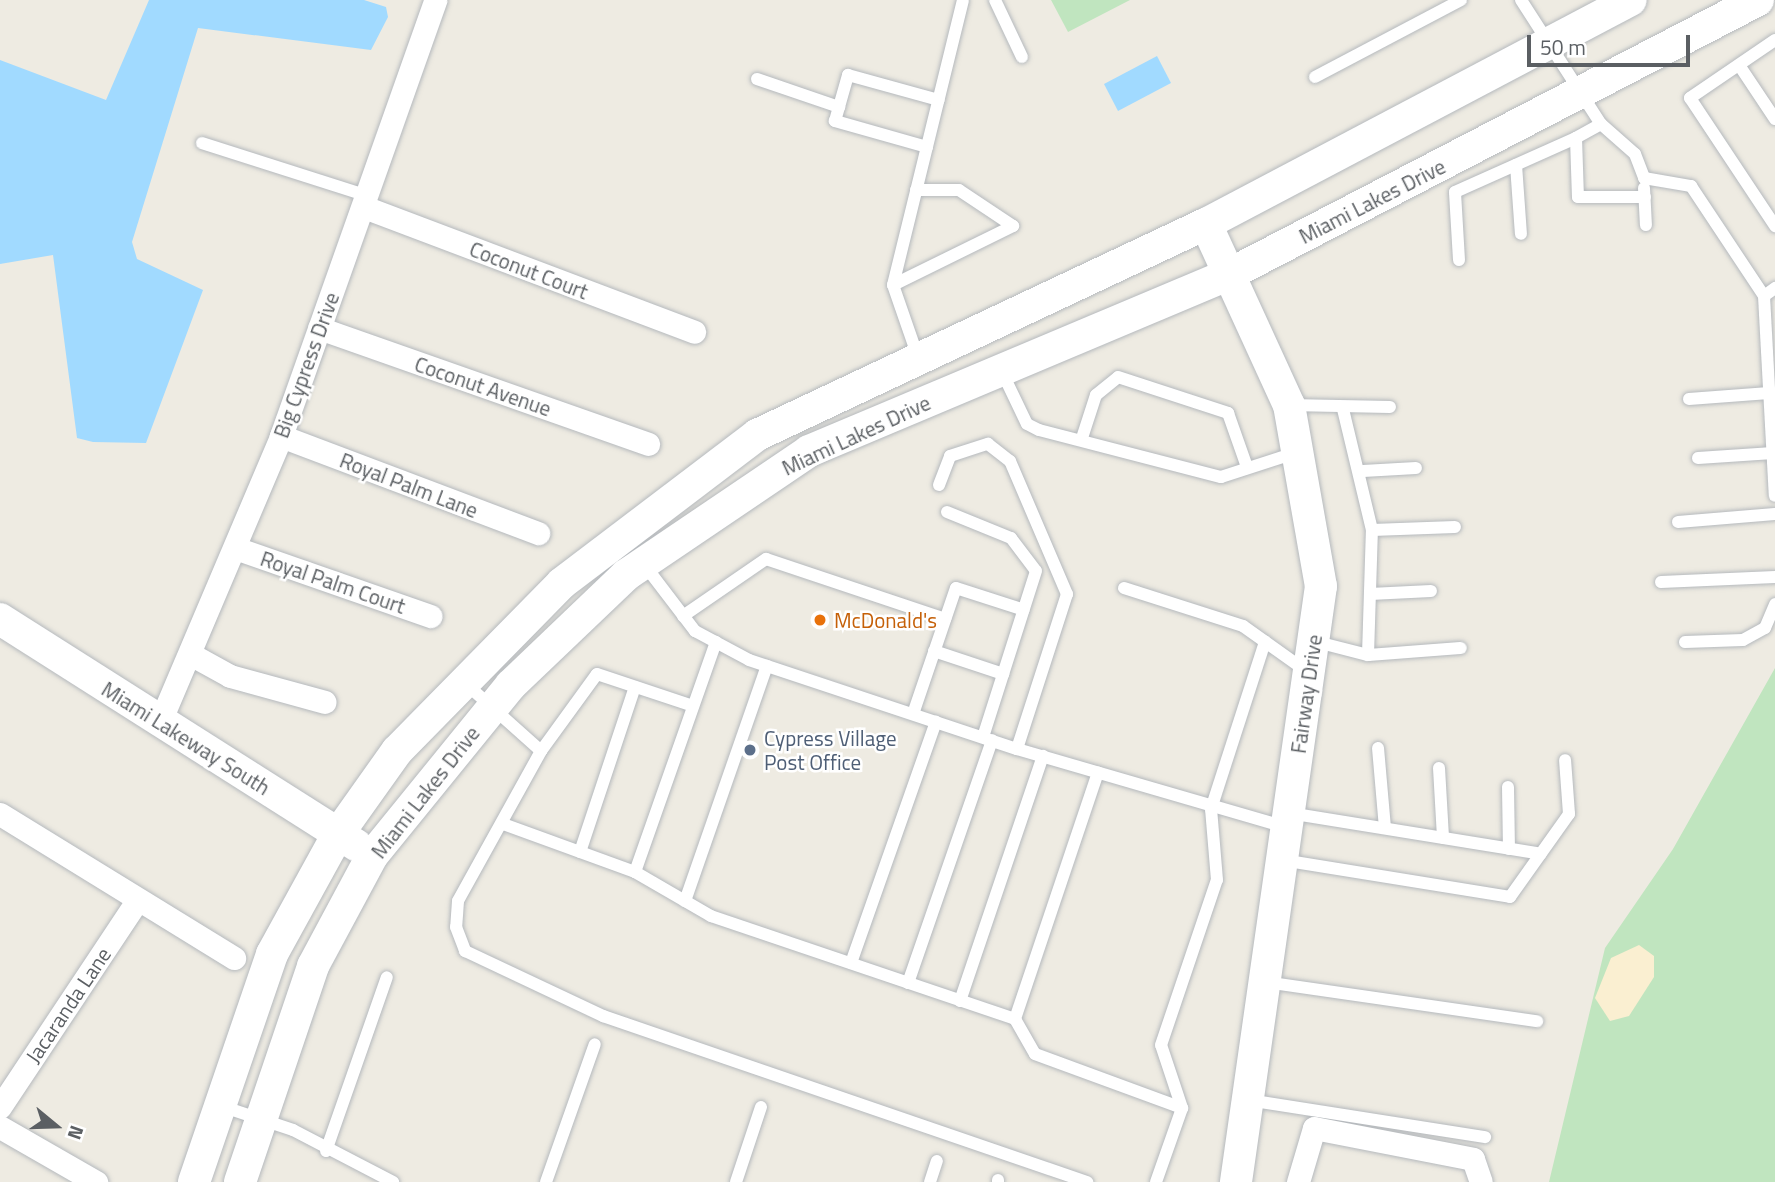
<!DOCTYPE html>
<html>
<head>
<meta charset="utf-8">
<style>
	body { margin:0 }
	#map { position:relative; width:1775px; height:1182px; overflow:hidden; background:#eeebe2; font-family:"Titillium Web",sans-serif }
	div>[style] { position:absolute }
	[style*='--x'] { left:calc(var(--x)*1px); top:calc(var(--y)*1px); width:calc(var(--w)*1px); rotate:calc(var(--a)*1deg) }
	.green>* { inset:0; background:#c0e5bf }
	.sand>* { inset:0; background:#faefd1 }
	.water>* { inset:0; background:#a1daff }
	.roads { filter:drop-shadow(0 0 2px #b5b9bd) drop-shadow(0 0 2px #b5b9bd) }
	.lane>* { height:12px; margin:-6px; padding:0 6px; transform-origin:6px; border-radius:6px; background:#fff }
	.street>* { height:23px; margin:-11.5px; padding:0 11.5px; transform-origin:11.5px; border-radius:11.5px; background:#fff }
	.secondary>* { height:32px; margin:-16px; padding:0 16px; transform-origin:16px; border-radius:16px; background:#fff }
	.dots>* { width:19px; height:19px; translate:-50% -50%; box-sizing:border-box; border:4px solid #fff; border-radius:50% }
	span { translate:-50% -50%; white-space:nowrap; text-align:center; line-height:1.15; -webkit-text-stroke:5px #fff; paint-order:stroke }
	.street-label { font-size:21px; color:#5b5f63 }
	.food-label { font-size:21px; color:#c56008 }
	.left { translate:0 -50%; text-align:left }
	.service-label { font-size:21px; color:#4e5e75 }
	.north { position:absolute; left:21px; top:1091px; width:70px; height:70px; -webkit-text-stroke:5px #fff; paint-order:stroke; rotate:109deg; font-size:19px; font-weight:700; line-height:28px; text-align:center; color:#5b5f63 }
	.north::after { content:''; display:block; margin:auto; width:24px; height:32px; background:#5b5f63; clip-path:polygon(50% 0,100% 100%,50% 72%,0 100%) }
	.scale { position:absolute; left:1527px; top:35px; width:163px; height:32px; box-sizing:border-box; border:4px solid #5b5f63; border-top:0; padding-left:9px; font-size:21px; line-height:24px; white-space:nowrap; color:#5b5f63; -webkit-text-stroke:5px #fff; paint-order:stroke }
</style>
</head>
<body>
<div id="map">
	<div class="green">
		<div style="clip-path:polygon(1051px 0,1130px 0,1068px 32px)"></div>
		<div style="clip-path:polygon(1775px 668px,1775px 1182px,1549px 1182px,1605px 948px,1673px 849px)"></div>
	</div>
	<div class="sand">
		<div style="clip-path:polygon(1639px 945px,1654px 956px,1654px 977px,1629px 1016px,1610px 1021px,1595px 998px,1611px 958px)"></div>
	</div>
	<div class="water">
		<div style="clip-path:polygon(149px 0,364px 0,386px 7px,388px 17px,371px 50px,198px 28px,132px 242px,137px 259px,203px 290px,146px 443px,93px 442px,77px 438px,53px 255px,0 264px,0 60px,106px 100px)"></div>
		<div style="clip-path:polygon(1157px 56px,1171px 83px,1118px 111px,1104px 84px)"></div>
	</div>
	<div class="roads">
		<div class="lane">
			<div style="--x:995;--y:0;--w:63;--a:64.7"></div>
			<div style="--x:1521;--y:0;--w:148;--a:57.2"></div>
			<div style="--x:1601;--y:124;--w:45;--a:41.4"></div>
			<div style="--x:1635;--y:154;--w:26;--a:69"></div>
			<div style="--x:1644;--y:178;--w:48;--a:9.7"></div>
			<div style="--x:1691;--y:186;--w:132;--a:56.4"></div>
			<div style="--x:1764;--y:296;--w:14;--a:-36"></div>
			<div style="--x:1775;--y:40;--w:103;--a:145.7"></div>
			<div style="--x:1690;--y:98;--w:154;--a:56.4"></div>
			<div style="--x:1739;--y:65;--w:65;--a:56.3"></div>
			<div style="--x:1315;--y:77;--w:165;--a:-27.8"></div>
			<div style="--x:757;--y:79;--w:87;--a:18.9"></div>
			<div style="--x:1601;--y:124;--w:29;--a:151"></div>
			<div style="--x:1576;--y:138;--w:59;--a:88.1"></div>
			<div style="--x:1578;--y:197;--w:67;--a:0"></div>
			<div style="--x:202;--y:143;--w:174;--a:17.7"></div>
			<div style="--x:927;--y:147;--w:96;--a:-164.2"></div>
			<div style="--x:835;--y:121;--w:48;--a:-74.2"></div>
			<div style="--x:848;--y:75;--w:94;--a:15.4"></div>
			<div style="--x:1516;--y:165;--w:69;--a:85.9"></div>
			<div style="--x:1644;--y:188;--w:37;--a:87"></div>
			<div style="--x:1459;--y:260;--w:68;--a:-93.4"></div>
			<div style="--x:1455;--y:192;--w:133;--a:-24.1"></div>
			<div style="--x:893;--y:285;--w:134;--a:-26.2"></div>
			<div style="--x:1013;--y:226;--w:65;--a:-146.3"></div>
			<div style="--x:959;--y:190;--w:43;--a:180"></div>
			<div style="--x:1764;--y:296;--w:200;--a:86.9"></div>
			<div style="--x:918;--y:357;--w:76;--a:-109.1"></div>
			<div style="--x:893;--y:285;--w:293;--a:-76.2"></div>
			<div style="--x:1003;--y:374;--w:55;--a:64.4"></div>
			<div style="--x:1027;--y:424;--w:13;--a:27"></div>
			<div style="--x:1039;--y:430;--w:188;--a:14.5"></div>
			<div style="--x:1221;--y:477;--w:81;--a:-18"></div>
			<div style="--x:1689;--y:399;--w:80;--a:-4.3"></div>
			<div style="--x:1289;--y:405;--w:101;--a:1.1"></div>
			<div style="--x:1082;--y:438;--w:45;--a:-72"></div>
			<div style="--x:1096;--y:395;--w:28;--a:-39"></div>
			<div style="--x:1118;--y:377;--w:116;--a:18.1"></div>
			<div style="--x:1228;--y:413;--w:57;--a:70.6"></div>
			<div style="--x:1698;--y:458;--w:75;--a:-3.8"></div>
			<div style="--x:1363;--y:471;--w:53;--a:-3.2"></div>
			<div style="--x:939;--y:485;--w:31;--a:-69"></div>
			<div style="--x:950;--y:456;--w:40;--a:-18"></div>
			<div style="--x:988;--y:444;--w:28;--a:38"></div>
			<div style="--x:1010;--y:461;--w:145;--a:66.8"></div>
			<div style="--x:1067;--y:594;--w:163;--a:107.9"></div>
			<div style="--x:947;--y:512;--w:69;--a:22.1"></div>
			<div style="--x:1011;--y:538;--w:41;--a:52.9"></div>
			<div style="--x:1036;--y:571;--w:174;--a:107.7"></div>
			<div style="--x:1678;--y:522;--w:97;--a:-4.7"></div>
			<div style="--x:1372;--y:530;--w:83;--a:-2.1"></div>
			<div style="--x:643;--y:563;--w:86;--a:52.6"></div>
			<div style="--x:695;--y:631;--w:61;--a:28.2"></div>
			<div style="--x:749;--y:660;--w:282;--a:18.4"></div>
			<div style="--x:1017;--y:749;--w:280;--a:16.2"></div>
			<div style="--x:1661;--y:582;--w:114;--a:-2.5"></div>
			<div style="--x:1124;--y:588;--w:125;--a:17.7"></div>
			<div style="--x:1243;--y:626;--w:77;--a:35.5"></div>
			<div style="--x:1370;--y:594;--w:61;--a:-2.8"></div>
			<div style="--x:683;--y:616;--w:101;--a:-34.5"></div>
			<div style="--x:766;--y:559;--w:189;--a:18.5"></div>
			<div style="--x:1313;--y:641;--w:57;--a:14.3"></div>
			<div style="--x:1368;--y:655;--w:125;--a:-88.2"></div>
			<div style="--x:1372;--y:530;--w:124;--a:-103.5"></div>
			<div style="--x:1685;--y:642;--w:58;--a:-2"></div>
			<div style="--x:1743;--y:640;--w:25;--a:-29"></div>
			<div style="--x:1765;--y:628;--w:26;--a:-67"></div>
			<div style="--x:934;--y:651;--w:73;--a:18.4"></div>
			<div style="--x:1368;--y:655;--w:93;--a:-4.3"></div>
			<div style="--x:465;--y:683;--w:102;--a:41.8"></div>
			<div style="--x:541;--y:751;--w:171;--a:119"></div>
			<div style="--x:458;--y:901;--w:26;--a:94"></div>
			<div style="--x:456;--y:927;--w:26;--a:69"></div>
			<div style="--x:465;--y:951;--w:153;--a:25.2"></div>
			<div style="--x:603;--y:1016;--w:512;--a:18.93"></div>
			<div style="--x:913;--y:714;--w:133;--a:-71.2"></div>
			<div style="--x:956;--y:588;--w:71;--a:17.9"></div>
			<div style="--x:1378;--y:748;--w:80;--a:85"></div>
			<div style="--x:541;--y:751;--w:95;--a:-54"></div>
			<div style="--x:597;--y:674;--w:101;--a:18.4"></div>
			<div style="--x:1439;--y:768;--w:70;--a:86.7"></div>
			<div style="--x:1508;--y:787;--w:62;--a:89.1"></div>
			<div style="--x:1289;--y:813;--w:255;--a:9.2"></div>
			<div style="--x:503;--y:824;--w:140;--a:20"></div>
			<div style="--x:635;--y:872;--w:244;--a:-70.6"></div>
			<div style="--x:580;--y:852;--w:174;--a:-71.6"></div>
			<div style="--x:1282;--y:860;--w:231;--a:9.2"></div>
			<div style="--x:1510;--y:897;--w:102;--a:-54.6"></div>
			<div style="--x:1569;--y:814;--w:54;--a:-94.2"></div>
			<div style="--x:635;--y:872;--w:88;--a:30.1"></div>
			<div style="--x:711;--y:916;--w:321;--a:18.7"></div>
			<div style="--x:1015;--y:1019;--w:260;--a:-71.4"></div>
			<div style="--x:685;--y:901;--w:249;--a:-70.8"></div>
			<div style="--x:851;--y:963;--w:256;--a:-70.6"></div>
			<div style="--x:1265;--y:982;--w:275;--a:8.2"></div>
			<div style="--x:908;--y:983;--w:257;--a:-70.9"></div>
			<div style="--x:960;--y:1001;--w:259;--a:-71.3"></div>
			<div style="--x:1015;--y:1019;--w:40;--a:60.3"></div>
			<div style="--x:1035;--y:1054;--w:157;--a:20.2"></div>
			<div style="--x:1248;--y:1100;--w:240;--a:8.9"></div>
			<div style="--x:221;--y:1106;--w:76;--a:18.4"></div>
			<div style="--x:293;--y:1130;--w:113;--a:27.5"></div>
			<div style="--x:326;--y:1151;--w:184;--a:-70.7"></div>
			<div style="--x:546;--y:1182;--w:146;--a:-70.5"></div>
			<div style="--x:736;--y:1182;--w:79;--a:-71.6"></div>
			<div style="--x:930;--y:1182;--w:22;--a:-72"></div>
			<div style="--x:998;--y:1182;--w:2;--a:-90"></div>
			<div style="--x:1156;--y:1182;--w:78;--a:-70.6"></div>
			<div style="--x:1182;--y:1108;--w:66;--a:-108.4"></div>
			<div style="--x:1161;--y:1045;--w:174;--a:-71.3"></div>
			<div style="--x:1217;--y:880;--w:71;--a:-94.8"></div>
			<div style="--x:1211;--y:809;--w:176;--a:-72.1"></div>
		</div>
		<div class="street">
			<div style="--x:364;--y:207;--w:353;--a:20.7"></div>
			<div style="--x:319;--y:328;--w:349;--a:19.4"></div>
			<div style="--x:281;--y:436;--w:275;--a:20.7"></div>
			<div style="--x:235;--y:548;--w:207;--a:19.2"></div>
			<div style="--x:192;--y:655;--w:43;--a:28.9"></div>
			<div style="--x:230;--y:676;--w:98;--a:15.3"></div>
			<div style="--x:159;--y:724;--w:313;--a:-67"></div>
			<div style="--x:281;--y:436;--w:462;--a:-70.5"></div>
			<div style="--x:0;--y:814;--w:275;--a:31.6"></div>
			<div style="--x:0;--y:1107;--w:246;--a:-56.4"></div>
			<div style="--x:0;--y:1127;--w:111;--a:29.8"></div>
			<div style="--x:1298;--y:1182;--w:56;--a:-73.5"></div>
			<div style="--x:1314;--y:1128;--w:162;--a:11"></div>
			<div style="--x:1473;--y:1159;--w:24;--a:71"></div>
		</div>
		<div class="secondary">
			<div style="--x:1206;--y:224;--w:199;--a:65.4"></div>
			<div style="--x:1289;--y:405;--w:184;--a:80"></div>
			<div style="--x:1321;--y:586;--w:602;--a:98.12"></div>
			<div style="--x:0;--y:619;--w:422;--a:32.4"></div>
			<div style="--x:194;--y:1182;--w:241;--a:-71.1"></div>
			<div style="--x:272;--y:954;--w:137;--a:-61.2"></div>
			<div style="--x:338;--y:834;--w:102;--a:-54.6"></div>
			<div style="--x:397;--y:751;--w:235;--a:-45.5"></div>
			<div style="--x:562;--y:583;--w:245;--a:-37.2"></div>
			<div style="--x:757;--y:435;--w:496;--a:-25.2"></div>
			<div style="--x:1206;--y:224;--w:480;--a:-27.8"></div>
			<div style="--x:240;--y:1182;--w:228;--a:-71.3"></div>
			<div style="--x:313;--y:966;--w:125;--a:-61.8"></div>
			<div style="--x:372;--y:856;--w:220;--a:-50.9"></div>
			<div style="--x:511;--y:685;--w:159;--a:-43.7"></div>
			<div style="--x:626;--y:575;--w:221;--a:-34.1"></div>
			<div style="--x:809;--y:451;--w:454;--a:-22.8"></div>
			<div style="--x:1228;--y:275;--w:597;--a:-27.42"></div>
		</div>
	</div>
	<div class="dots">
		<div style="left:820px;top:620px;background:#e8710a"></div>
		<div style="left:750px;top:750px;background:#5c6f8a"></div>
	</div>
	<div class="street-label">
		<span style="left:1372px;top:201px;rotate:-27deg">Miami Lakes Drive</span>
		<span style="left:529px;top:270px;rotate:21deg">Coconut Court</span>
		<span style="left:306px;top:365px;rotate:-70deg">Big Cypress Drive</span>
		<span style="left:483px;top:386px;rotate:19deg">Coconut Avenue</span>
		<span style="left:856px;top:435px;rotate:-25deg">Miami Lakes Drive</span>
		<span style="left:409px;top:485px;rotate:21deg">Royal Palm Lane</span>
		<span style="left:333px;top:582px;rotate:19deg">Royal Palm Court</span>
		<span style="left:1306px;top:694px;rotate:-82deg">Fairway Drive</span>
		<span style="left:186px;top:738px;rotate:32deg">Miami Lakeway South</span>
		<span style="left:425px;top:792px;rotate:-52deg">Miami Lakes Drive</span>
		<span style="left:68px;top:1005px;rotate:-56deg">Jacaranda Lane</span>
	</div>
	<div class="food-label">
		<span class="left" style="left:834px;top:620px">McDonald's</span>
	</div>
	<div class="service-label">
		<span class="left" style="left:764px;top:750px">Cypress Village<br>Post Office</span>
	</div>
	<div class="north">N</div>
	<div class="scale">50 m</div>
</div>
</body>
</html>
